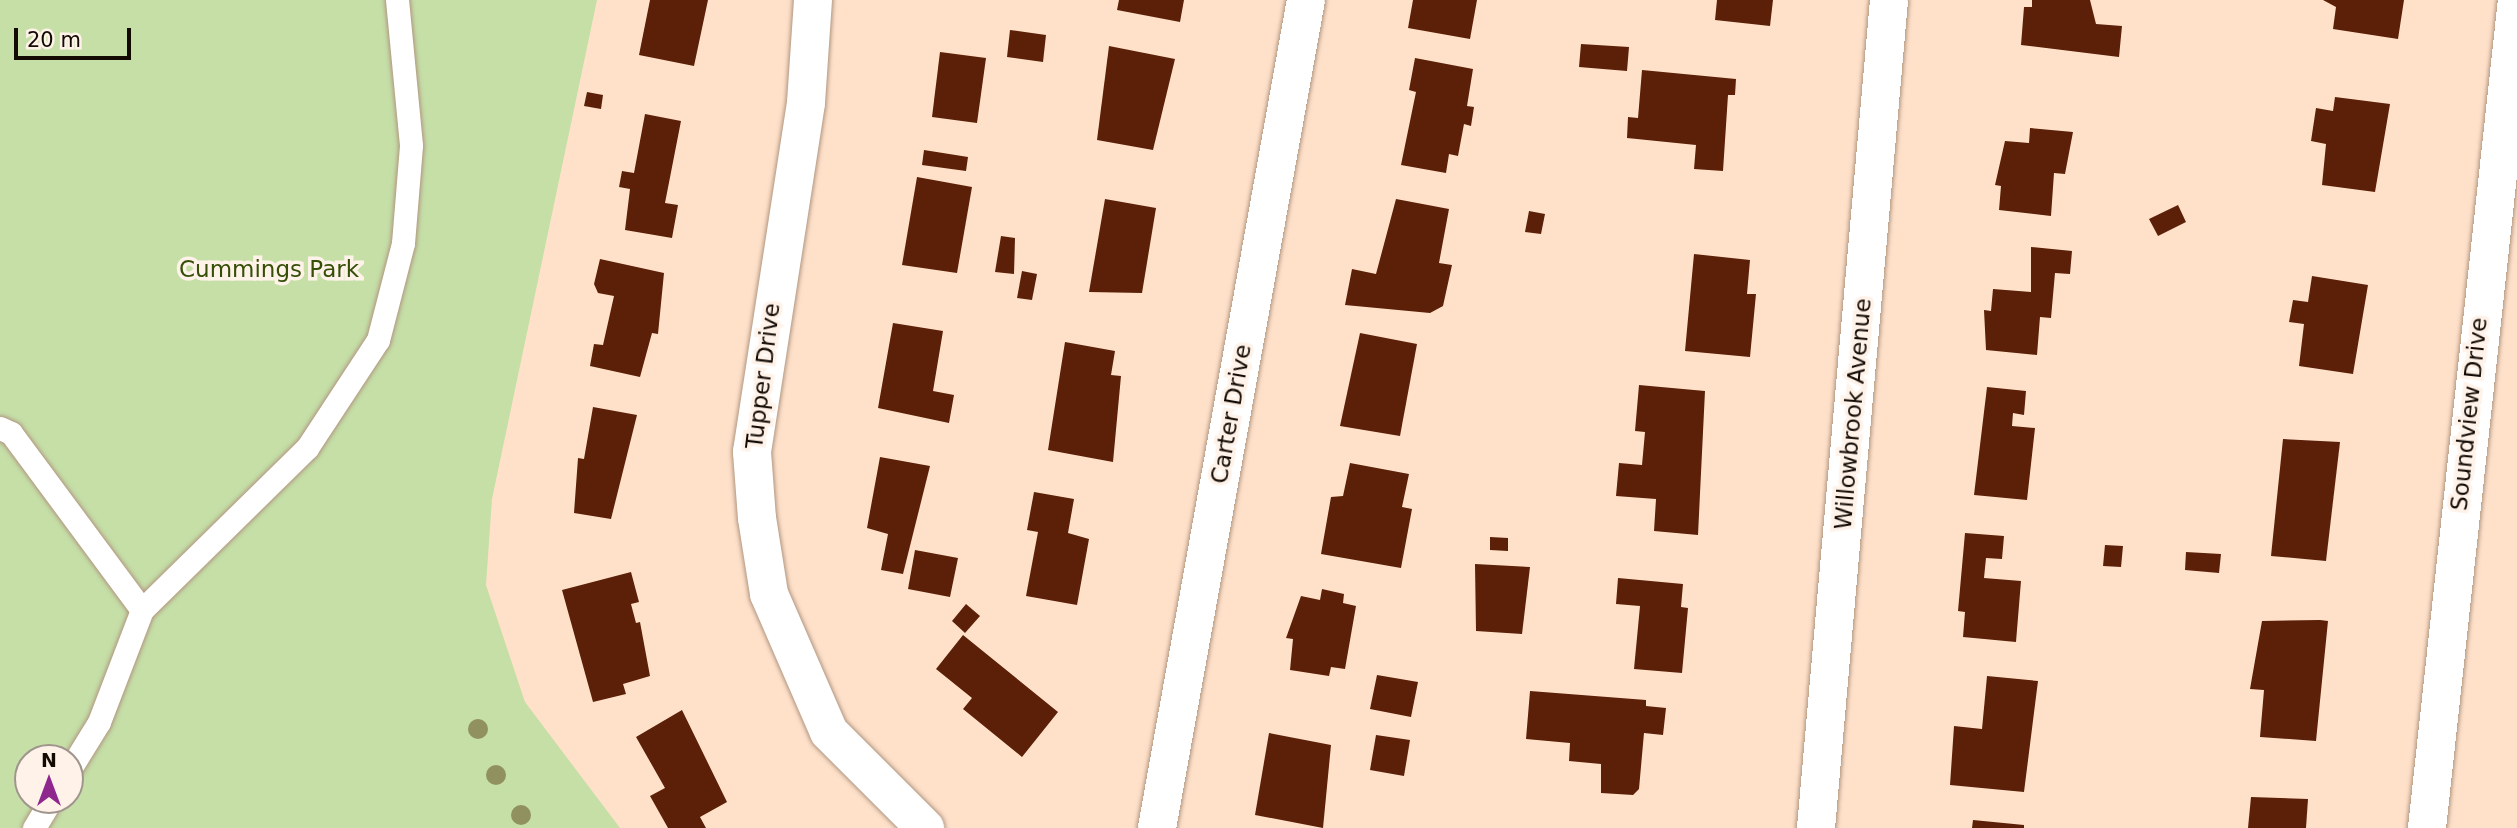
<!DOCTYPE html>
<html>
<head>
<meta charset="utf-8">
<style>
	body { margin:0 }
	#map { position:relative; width:2517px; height:828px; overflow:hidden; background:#ffe1ca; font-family:"DejaVu Sans",sans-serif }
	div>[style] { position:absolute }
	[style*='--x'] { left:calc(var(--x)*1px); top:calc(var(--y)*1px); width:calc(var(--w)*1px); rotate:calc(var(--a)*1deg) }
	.green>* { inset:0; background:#c5dfa7 }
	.building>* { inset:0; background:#5b2007 }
	.roads { filter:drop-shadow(0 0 2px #b19680) drop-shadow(0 0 2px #b19680) }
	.lane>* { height:23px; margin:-11.5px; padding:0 11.5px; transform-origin:11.5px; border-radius:11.5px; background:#fff }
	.street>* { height:38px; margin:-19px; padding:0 19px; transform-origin:19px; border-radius:19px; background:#fff }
	.trees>* { width:20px; height:20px; margin:-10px; border-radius:50%; background:#90915f }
	span { translate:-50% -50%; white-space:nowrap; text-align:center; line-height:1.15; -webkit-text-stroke:7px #fef2e9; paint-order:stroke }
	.park-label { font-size:23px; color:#354f07 }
	.street-label { font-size:23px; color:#130a04 }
	.north { position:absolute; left:14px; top:744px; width:70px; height:70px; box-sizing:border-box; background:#fef2e9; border:2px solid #a0958d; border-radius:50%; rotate:0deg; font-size:19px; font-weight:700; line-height:28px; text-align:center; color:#130a04 }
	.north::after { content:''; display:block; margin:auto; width:24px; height:32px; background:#8e288e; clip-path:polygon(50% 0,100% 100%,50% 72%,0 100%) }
	.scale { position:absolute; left:14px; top:28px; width:117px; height:32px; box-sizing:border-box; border:4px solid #130a04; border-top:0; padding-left:9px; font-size:21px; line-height:24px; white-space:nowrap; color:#130a04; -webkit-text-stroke:5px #fef2e9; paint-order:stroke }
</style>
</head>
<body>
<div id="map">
	<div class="green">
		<div style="clip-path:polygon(evenodd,0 0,597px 0,492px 499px,486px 585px,525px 702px,620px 828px,0 828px,0 0,28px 758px,70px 758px,70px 800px,28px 800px,28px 758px)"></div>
	</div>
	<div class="building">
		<div style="clip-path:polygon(650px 0,708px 0,694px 66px,639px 55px)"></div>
		<div style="clip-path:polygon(1119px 0,1184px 0,1180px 22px,1117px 10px)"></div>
		<div style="clip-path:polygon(1413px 0,1477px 0,1470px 39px,1408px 28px)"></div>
		<div style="clip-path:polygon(1717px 0,1773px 0,1770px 26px,1715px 20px)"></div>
		<div style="clip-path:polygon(2032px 0,2090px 0,2096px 24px,2122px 26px,2119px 57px,2021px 45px,2024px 7px,2032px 7px)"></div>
		<div style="clip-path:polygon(2323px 0,2404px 0,2398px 39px,2333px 29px,2336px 7px)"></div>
		<div style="clip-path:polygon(1010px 30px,1046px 35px,1043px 62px,1007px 57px)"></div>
		<div style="clip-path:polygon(1581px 44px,1629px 47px,1627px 71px,1579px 67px)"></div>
		<div style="clip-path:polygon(1109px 46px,1175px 59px,1153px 150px,1097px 140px)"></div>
		<div style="clip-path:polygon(940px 52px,986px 58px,977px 123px,932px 117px)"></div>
		<div style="clip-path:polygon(1415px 58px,1473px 69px,1467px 106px,1474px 107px,1471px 126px,1464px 124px,1458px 156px,1449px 154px,1446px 173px,1401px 165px,1416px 92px,1409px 90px)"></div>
		<div style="clip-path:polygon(1642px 70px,1736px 79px,1735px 95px,1728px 95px,1723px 171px,1694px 169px,1696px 145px,1627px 138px,1628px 117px,1638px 118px)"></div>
		<div style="clip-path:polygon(587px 92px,603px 95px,601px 109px,584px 106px)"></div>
		<div style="clip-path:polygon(2335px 97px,2390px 104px,2375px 192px,2322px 185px,2326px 144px,2311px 141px,2316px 108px,2333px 111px)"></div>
		<div style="clip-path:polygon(645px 114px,681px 121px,665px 203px,678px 205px,672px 238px,625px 230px,630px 189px,619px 187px,622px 171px,634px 173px)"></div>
		<div style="clip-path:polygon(2030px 128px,2073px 132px,2065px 174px,2054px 173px,2051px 216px,1999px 210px,2001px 186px,1995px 185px,2005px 141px,2029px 143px)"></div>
		<div style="clip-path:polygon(924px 150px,968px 157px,966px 171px,922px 165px)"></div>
		<div style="clip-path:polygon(917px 177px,972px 187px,957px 273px,902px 265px)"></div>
		<div style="clip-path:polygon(1105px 199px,1156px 208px,1142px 293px,1089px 292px)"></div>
		<div style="clip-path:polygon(1396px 199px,1449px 209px,1439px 263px,1452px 265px,1443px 306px,1430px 313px,1345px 305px,1352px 269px,1376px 274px)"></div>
		<div style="clip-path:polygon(2178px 205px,2186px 222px,2158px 236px,2149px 219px)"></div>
		<div style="clip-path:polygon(1529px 211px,1545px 214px,1541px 234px,1525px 232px)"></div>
		<div style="clip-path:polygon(1001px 236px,1015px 238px,1014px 274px,995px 272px)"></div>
		<div style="clip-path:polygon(2031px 247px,2072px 251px,2070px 274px,2055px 273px,2051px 318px,2040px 317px,2037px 355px,1986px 350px,1984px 310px,1991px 311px,1993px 289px,2031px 292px)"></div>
		<div style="clip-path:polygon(1694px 254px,1750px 260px,1747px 294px,1756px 294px,1750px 357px,1685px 351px)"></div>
		<div style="clip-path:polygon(600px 259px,664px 273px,658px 334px,652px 333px,640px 377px,590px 366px,594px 344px,603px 345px,614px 296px,598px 293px,594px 284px)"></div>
		<div style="clip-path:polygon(1022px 271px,1037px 274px,1032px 300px,1017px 298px)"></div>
		<div style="clip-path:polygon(2312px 276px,2368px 285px,2353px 374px,2299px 366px,2304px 324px,2289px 322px,2293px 300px,2308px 302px)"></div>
		<div style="clip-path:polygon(893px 323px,943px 331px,933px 391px,954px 395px,949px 423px,878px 408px)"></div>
		<div style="clip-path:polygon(1360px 333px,1417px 344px,1400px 436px,1340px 426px)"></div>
		<div style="clip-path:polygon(1065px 342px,1115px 351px,1111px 375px,1121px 376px,1113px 462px,1048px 450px)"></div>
		<div style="clip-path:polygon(1639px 385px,1705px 391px,1698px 535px,1654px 531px,1656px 499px,1616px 496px,1619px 463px,1642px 465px,1645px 432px,1635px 431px)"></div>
		<div style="clip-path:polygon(1987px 387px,2026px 391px,2024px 415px,2013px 413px,2012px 426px,2035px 428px,2027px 500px,1974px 495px)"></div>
		<div style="clip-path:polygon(593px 407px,637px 415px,611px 519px,574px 513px,578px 458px,584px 459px)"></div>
		<div style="clip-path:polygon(2283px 439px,2340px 442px,2326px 561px,2271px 556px)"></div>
		<div style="clip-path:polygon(880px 457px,930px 466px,903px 574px,881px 570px,888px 534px,867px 528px)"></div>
		<div style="clip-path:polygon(1350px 463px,1409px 474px,1402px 507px,1412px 509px,1401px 568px,1321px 554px,1331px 497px,1343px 496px)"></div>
		<div style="clip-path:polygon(1034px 492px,1074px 499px,1068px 533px,1089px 539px,1077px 605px,1026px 596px,1038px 532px,1027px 530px)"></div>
		<div style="clip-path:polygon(1965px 533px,2004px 536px,2002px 559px,1986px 558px,1984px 578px,2021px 581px,2016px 642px,1963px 637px,1965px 612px,1958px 611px)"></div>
		<div style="clip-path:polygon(1490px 537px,1508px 538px,1508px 551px,1490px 550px)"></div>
		<div style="clip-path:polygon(2105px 545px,2123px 546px,2121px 567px,2103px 566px)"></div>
		<div style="clip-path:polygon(915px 550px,958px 558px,950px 597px,908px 589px)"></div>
		<div style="clip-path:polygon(2186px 552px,2221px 554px,2219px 573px,2185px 570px)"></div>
		<div style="clip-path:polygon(1475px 564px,1530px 567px,1522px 634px,1476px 631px)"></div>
		<div style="clip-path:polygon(631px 572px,639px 602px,631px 604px,636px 623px,640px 622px,650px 676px,623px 684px,626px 694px,593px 702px,562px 590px)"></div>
		<div style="clip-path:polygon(1618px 578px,1683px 584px,1681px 607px,1688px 608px,1682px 673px,1634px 669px,1640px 606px,1616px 604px)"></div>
		<div style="clip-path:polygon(1322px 589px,1344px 594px,1343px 603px,1356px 606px,1345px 669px,1331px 667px,1329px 676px,1290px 670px,1293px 639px,1286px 638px,1301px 596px,1320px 600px)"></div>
		<div style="clip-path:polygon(966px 604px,980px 616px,965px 633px,952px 621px)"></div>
		<div style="clip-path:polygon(2320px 620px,2328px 621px,2316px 741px,2260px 737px,2264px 690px,2250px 689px,2262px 621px)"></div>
		<div style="clip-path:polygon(963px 635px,1058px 712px,1022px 757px,963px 709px,972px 698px,936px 669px)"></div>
		<div style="clip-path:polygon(1377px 675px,1418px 682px,1411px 717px,1370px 709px)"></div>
		<div style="clip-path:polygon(1987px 676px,2038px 681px,2024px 792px,1950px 785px,1954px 726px,1982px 729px)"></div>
		<div style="clip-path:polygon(1530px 691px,1646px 700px,1646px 706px,1666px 708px,1663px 735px,1644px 733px,1639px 789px,1633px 795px,1601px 793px,1601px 764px,1569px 761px,1570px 743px,1526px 739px)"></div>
		<div style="clip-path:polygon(682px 710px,727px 802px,700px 817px,706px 828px,668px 828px,650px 796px,665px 788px,636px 737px)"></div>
		<div style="clip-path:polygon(1269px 733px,1331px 745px,1323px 828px,1255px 815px)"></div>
		<div style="clip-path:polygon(1376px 735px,1410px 740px,1404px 776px,1370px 770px)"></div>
		<div style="clip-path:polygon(2251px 797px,2308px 799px,2306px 828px,2248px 828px)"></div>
		<div style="clip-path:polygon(1973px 820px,2024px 825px,2024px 828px,1972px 828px)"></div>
	</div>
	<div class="roads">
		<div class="lane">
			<div style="--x:0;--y:428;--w:12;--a:24"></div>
			<div style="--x:11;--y:433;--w:220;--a:53.5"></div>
			<div style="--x:70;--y:769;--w:55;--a:-58.3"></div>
			<div style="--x:99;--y:722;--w:120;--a:-69"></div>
			<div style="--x:142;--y:610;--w:231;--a:-44.5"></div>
			<div style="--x:307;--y:448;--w:129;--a:-56.7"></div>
			<div style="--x:378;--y:340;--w:100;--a:-75.5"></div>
			<div style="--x:403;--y:243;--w:98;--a:-85.3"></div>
			<div style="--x:411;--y:145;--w:146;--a:-95.5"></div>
			<div style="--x:34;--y:828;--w:33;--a:-59"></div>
		</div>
		<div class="street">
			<div style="--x:813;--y:0;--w:103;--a:93.9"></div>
			<div style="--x:806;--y:103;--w:353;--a:98.8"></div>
			<div style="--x:752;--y:452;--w:66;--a:85.7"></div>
			<div style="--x:757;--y:518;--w:77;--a:81"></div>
			<div style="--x:769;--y:594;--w:150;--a:66.5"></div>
			<div style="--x:829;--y:732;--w:136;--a:45"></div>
			<div style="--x:1157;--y:828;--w:841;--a:-79.8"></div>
			<div style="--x:1816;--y:828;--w:831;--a:-84.96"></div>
			<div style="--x:2427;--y:828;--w:833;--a:-83.8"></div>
		</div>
	</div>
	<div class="trees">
		<div style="left:478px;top:729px"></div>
		<div style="left:496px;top:775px"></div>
		<div style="left:521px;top:815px"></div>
	</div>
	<div class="park-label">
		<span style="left:269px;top:269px">Cummings Park</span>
	</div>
	<div class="street-label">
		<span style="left:763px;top:376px;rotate:-83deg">Tupper Drive</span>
		<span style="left:1231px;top:414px;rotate:-80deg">Carter Drive</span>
		<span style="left:1853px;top:414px;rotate:-85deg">Willowbrook Avenue</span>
		<span style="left:2469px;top:414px;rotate:-84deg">Soundview Drive</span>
	</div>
	<div class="north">N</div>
	<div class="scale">20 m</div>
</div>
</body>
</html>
